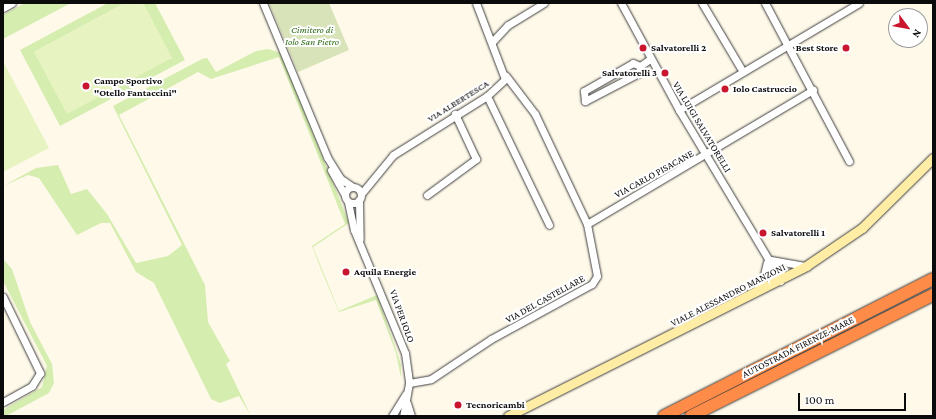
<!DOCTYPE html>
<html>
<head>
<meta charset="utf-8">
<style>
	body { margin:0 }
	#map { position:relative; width:936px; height:419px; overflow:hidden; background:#fff9ea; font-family:"Crimson Pro",serif }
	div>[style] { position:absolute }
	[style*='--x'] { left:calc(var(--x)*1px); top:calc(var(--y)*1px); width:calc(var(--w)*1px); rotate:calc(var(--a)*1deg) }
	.green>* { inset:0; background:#d5edaf }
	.cemetery>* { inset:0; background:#d9e3b9 }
	.pitch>* { inset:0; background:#e7f4c2 }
	.roads { filter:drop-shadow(0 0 1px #3e3e3e) drop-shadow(0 0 1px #3e3e3e) }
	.street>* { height:7px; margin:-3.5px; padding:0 3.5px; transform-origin:3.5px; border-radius:3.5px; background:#fff }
	.street>.ring { margin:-3.5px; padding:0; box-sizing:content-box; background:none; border:7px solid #fff; border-radius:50% }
	.secondary>* { height:9px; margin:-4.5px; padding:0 4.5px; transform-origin:4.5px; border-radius:4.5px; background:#ffeda5 }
	.highway>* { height:12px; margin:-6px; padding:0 6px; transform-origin:6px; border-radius:6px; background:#ff8b48 }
	.dots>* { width:11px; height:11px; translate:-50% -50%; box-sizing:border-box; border:2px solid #fff; border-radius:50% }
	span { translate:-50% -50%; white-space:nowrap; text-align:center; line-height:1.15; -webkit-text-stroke:4px #fff; paint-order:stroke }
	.park-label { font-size:10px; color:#2e6916; font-style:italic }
	.poi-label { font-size:10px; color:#0b0b0b; font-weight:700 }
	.left { translate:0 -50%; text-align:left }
	.right { translate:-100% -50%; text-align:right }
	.street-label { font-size:10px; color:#0b0b0b }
	.frame { position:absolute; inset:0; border:4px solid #0b0b0b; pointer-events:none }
	.north { position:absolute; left:888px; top:8px; width:40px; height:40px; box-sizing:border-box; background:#fff; border:1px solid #9d9d9d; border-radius:50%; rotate:122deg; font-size:11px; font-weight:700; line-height:16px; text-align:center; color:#0b0b0b }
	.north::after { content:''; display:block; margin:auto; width:14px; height:18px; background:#c9152e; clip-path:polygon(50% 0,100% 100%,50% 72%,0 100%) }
	.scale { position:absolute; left:798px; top:393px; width:108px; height:18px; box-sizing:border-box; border:2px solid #0b0b0b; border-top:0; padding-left:5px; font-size:12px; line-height:14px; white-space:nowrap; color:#0b0b0b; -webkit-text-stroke:3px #fff; paint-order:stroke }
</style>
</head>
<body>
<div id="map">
	<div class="green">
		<div style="clip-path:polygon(25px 3px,71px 3px,3px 39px,3px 15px)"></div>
		<div style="clip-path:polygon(108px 3px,125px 3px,34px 52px,172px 59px,143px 3px,155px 3px,185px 60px,60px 126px,20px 50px)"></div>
		<div style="clip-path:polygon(268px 49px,281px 53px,349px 223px,313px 247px,339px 311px,377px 295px,397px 352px,401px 365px,401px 378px,396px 353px,376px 300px,339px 312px,322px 272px,312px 246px,345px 224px,279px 57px,211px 79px,198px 72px,119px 115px,205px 285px,208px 322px,230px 361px,226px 364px,251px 416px,239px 396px,220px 403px,211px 399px,154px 283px,136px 272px,110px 223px,101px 223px,77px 235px,39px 178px,28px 175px,3px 186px,36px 168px,58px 165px,71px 194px,87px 189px,107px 214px,136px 263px,168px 256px,182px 245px,113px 106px,202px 59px,207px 58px,216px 72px,256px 51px)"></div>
		<div style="clip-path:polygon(3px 259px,12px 269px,30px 322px,52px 364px,54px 383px,49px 393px,6px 416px,3px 416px,3px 410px,42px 387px,47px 366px,3px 281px)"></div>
	</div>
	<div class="cemetery">
		<div style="clip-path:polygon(269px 3px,329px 3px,349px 50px,298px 72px)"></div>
	</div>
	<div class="pitch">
		<div style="clip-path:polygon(125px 3px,143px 3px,172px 58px,67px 114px,34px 52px)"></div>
		<div style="clip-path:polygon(3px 61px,49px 148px,3px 172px)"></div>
	</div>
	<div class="roads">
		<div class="street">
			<div style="--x:263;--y:3;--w:167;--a:67.4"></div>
			<div style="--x:327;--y:157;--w:26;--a:58"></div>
			<div style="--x:341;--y:179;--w:14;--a:34"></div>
			<div style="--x:621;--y:3;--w:122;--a:61.5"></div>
			<div style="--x:679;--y:110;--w:174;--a:59.1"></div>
			<div style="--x:768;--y:259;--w:18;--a:77"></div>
			<div style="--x:772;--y:277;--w:9;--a:27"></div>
			<div style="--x:780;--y:281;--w:11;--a:-85"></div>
			<div style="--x:781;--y:270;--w:17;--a:-140"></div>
			<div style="--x:702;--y:3;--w:80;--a:59.3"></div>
			<div style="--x:765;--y:3;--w:179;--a:62"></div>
			<div style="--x:3;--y:8;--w:10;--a:-29"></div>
			<div style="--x:492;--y:42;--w:23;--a:-47"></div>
			<div style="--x:508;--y:25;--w:42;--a:-31.4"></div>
			<div style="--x:640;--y:66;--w:7;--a:98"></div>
			<div style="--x:639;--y:73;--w:61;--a:152.6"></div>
			<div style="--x:585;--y:101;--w:10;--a:-96"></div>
			<div style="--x:584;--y:91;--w:56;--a:-29.7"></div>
			<div style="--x:633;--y:63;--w:8;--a:23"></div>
			<div style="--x:640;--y:66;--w:12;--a:-35"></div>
			<div style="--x:487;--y:96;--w:143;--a:64.3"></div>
			<div style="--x:679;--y:110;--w:209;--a:-30.7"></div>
			<div style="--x:331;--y:170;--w:29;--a:61"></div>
			<div class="ring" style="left:345px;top:187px;width:9px;height:9px"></div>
			<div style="--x:361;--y:194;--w:50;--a:-50.6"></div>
			<div style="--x:393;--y:155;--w:111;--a:-32.1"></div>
			<div style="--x:487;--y:96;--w:25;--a:-43"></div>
			<div style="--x:505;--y:79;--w:81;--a:-110.9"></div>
			<div style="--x:427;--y:195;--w:61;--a:-36.3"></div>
			<div style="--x:476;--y:159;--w:50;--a:-115"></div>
			<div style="--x:359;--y:200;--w:39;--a:89"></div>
			<div style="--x:348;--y:202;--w:29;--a:78"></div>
			<div style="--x:354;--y:230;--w:133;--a:67.5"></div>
			<div style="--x:405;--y:353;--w:30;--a:82"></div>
			<div style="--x:409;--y:383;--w:34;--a:100"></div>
			<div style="--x:587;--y:224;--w:263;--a:-30.7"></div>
			<div style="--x:771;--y:260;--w:34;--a:10"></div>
			<div style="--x:755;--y:292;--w:15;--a:-58"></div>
			<div style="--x:763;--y:279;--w:17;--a:-77"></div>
			<div style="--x:3;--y:297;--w:85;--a:64"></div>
			<div style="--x:40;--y:373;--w:15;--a:122"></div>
			<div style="--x:32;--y:386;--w:33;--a:151"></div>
			<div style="--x:409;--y:383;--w:22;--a:-10"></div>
			<div style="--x:431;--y:379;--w:72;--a:-33.7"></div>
			<div style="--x:491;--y:339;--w:115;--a:-28.6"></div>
			<div style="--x:592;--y:284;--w:9;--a:-58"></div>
			<div style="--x:597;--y:276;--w:53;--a:-100.9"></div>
			<div style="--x:587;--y:224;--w:122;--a:-115.3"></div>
			<div style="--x:535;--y:114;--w:48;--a:-127.3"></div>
			<div style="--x:407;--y:403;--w:14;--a:73"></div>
			<div style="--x:392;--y:416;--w:26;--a:-58"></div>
		</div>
		<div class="secondary">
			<div style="--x:508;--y:416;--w:334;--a:-26.7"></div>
			<div style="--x:806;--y:266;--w:68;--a:-34.2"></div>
			<div style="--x:862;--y:228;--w:100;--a:-44.6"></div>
		</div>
		<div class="highway">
			<div style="--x:664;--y:416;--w:302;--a:-27"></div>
			<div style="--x:691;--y:416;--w:271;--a:-26.6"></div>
		</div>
	</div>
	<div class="dots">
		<div style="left:643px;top:48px;background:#c9152e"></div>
		<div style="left:846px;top:48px;background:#c9152e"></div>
		<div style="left:665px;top:73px;background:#c9152e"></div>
		<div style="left:86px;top:86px;background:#c9152e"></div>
		<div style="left:725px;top:89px;background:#c9152e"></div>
		<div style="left:763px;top:233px;background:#c9152e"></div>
		<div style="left:346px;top:272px;background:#c9152e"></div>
		<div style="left:458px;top:405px;background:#c9152e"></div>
	</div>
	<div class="park-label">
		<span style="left:312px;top:35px">Cimitero di<br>Iolo San Pietro</span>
	</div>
	<div class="poi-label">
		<span class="left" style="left:651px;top:48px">Salvatorelli 2</span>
		<span class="right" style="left:838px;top:48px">Best Store</span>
		<span class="right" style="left:657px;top:73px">Salvatorelli 3</span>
		<span class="left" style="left:94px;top:86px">Campo Sportivo<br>"Otello Fantaccini"</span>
		<span class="left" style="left:733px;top:89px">Iolo Castruccio</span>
		<span class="left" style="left:771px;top:233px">Salvatorelli 1</span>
		<span class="left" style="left:354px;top:272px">Aquila Energie</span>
		<span class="left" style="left:466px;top:405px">Tecnoricambi</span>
	</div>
	<div class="street-label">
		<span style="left:458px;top:101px;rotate:-32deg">VIA ALBERTESCA</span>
		<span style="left:702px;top:127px;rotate:59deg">VIA LUIGI SALVATORELLI</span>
		<span style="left:654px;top:174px;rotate:-29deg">VIA CARLO PISACANE</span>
		<span style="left:728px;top:295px;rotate:-27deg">VIALE ALESSANDRO MANZONI</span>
		<span style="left:545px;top:299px;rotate:-29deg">VIA DEL CASTELLARE</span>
		<span style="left:402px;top:316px;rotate:70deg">VIA PER IOLO</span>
		<span style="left:798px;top:347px;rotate:-27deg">AUTOSTRADA FIRENZE-MARE</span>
	</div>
	<div class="frame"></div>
	<div class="north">N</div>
	<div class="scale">100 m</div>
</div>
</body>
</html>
